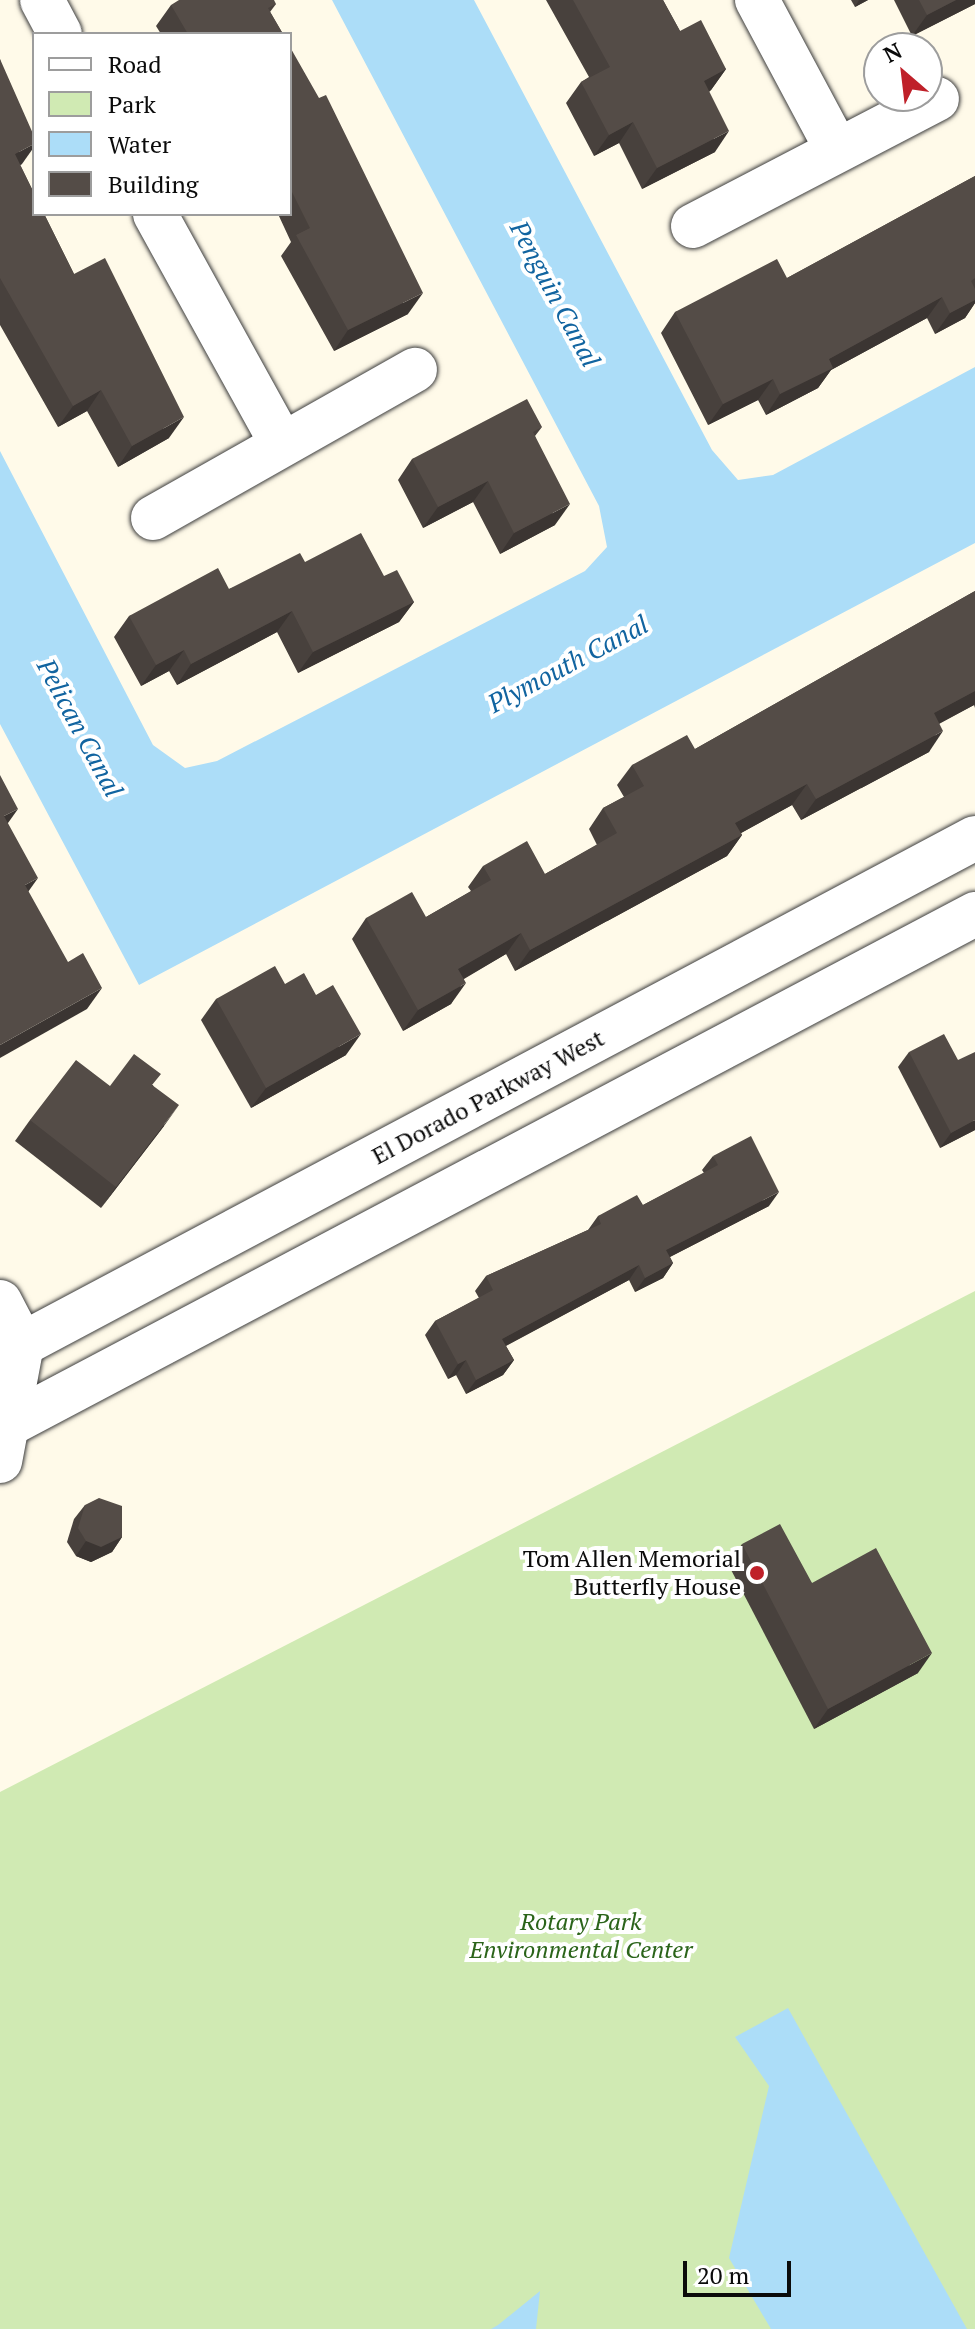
<!DOCTYPE html>
<html>
<head>
<meta charset="utf-8">
<style>
	body { margin:0 }
	#map { position:relative; width:975px; height:2329px; overflow:hidden; background:#fffae9; font-family:"PT Serif",serif }
	div>[style] { position:absolute }
	[style*='--x'] { left:calc(var(--x)*1px); top:calc(var(--y)*1px); width:calc(var(--w)*1px); rotate:calc(var(--a)*1deg) }
	.green>* { inset:0; background:#d0eab3 }
	.water>* { inset:0; background:#acddf8 }
	.roads { filter:drop-shadow(0 0 2px #3e3e3e) drop-shadow(0 0 2px #3e3e3e) }
	.minor>* { height:44px; margin:-22px; padding:0 22px; transform-origin:22px; border-radius:22px; background:#fff }
	.wall>* { inset:0; background:#48413d }
	.shaded-wall>* { inset:0; background:#3b3532 }
	.building>* { inset:0; background:#544c47 }
	.dots>* { width:22px; height:22px; translate:-50% -50%; box-sizing:border-box; border:4px solid #fff; border-radius:50% }
	span { translate:-50% -50%; white-space:nowrap; text-align:center; line-height:1.15; -webkit-text-stroke:8px #fff; paint-order:stroke }
	.street-label { font-size:24px; color:#0b0b0b }
	.poi-label { font-size:24px; color:#0b0b0b }
	.right { translate:-100% -50%; text-align:right }
	.park-label { font-size:24px; color:#2b641a; font-style:italic }
	.water-label { font-size:26px; color:#1164a0; font-style:italic }
	.legend { position:absolute; left:32px; top:32px; width:260px; height:184px; box-sizing:border-box; background:#fff; border:2px solid #9d9d9d; margin:0; padding:10px 14px; list-style:none; font-size:24px; color:#0b0b0b }
	.legend li { display:flex; align-items:center; gap:16px; height:40px }
	.legend b { width:40px; border:2px solid #9d9d9d }
	.north { position:absolute; left:863px; top:32px; width:80px; height:80px; box-sizing:border-box; background:#fff; border:2px solid #9d9d9d; border-radius:50%; rotate:332deg; font-size:22px; font-weight:700; line-height:32px; text-align:center; color:#0b0b0b }
	.north::after { content:''; display:block; margin:auto; width:28px; height:36px; background:#bf2029; clip-path:polygon(50% 0,100% 100%,50% 72%,0 100%) }
	.scale { position:absolute; left:683px; top:2261px; width:108px; height:36px; box-sizing:border-box; border:4px solid #0b0b0b; border-top:0; padding-left:10px; font-size:24px; line-height:28px; white-space:nowrap; color:#0b0b0b; -webkit-text-stroke:6px #fff; paint-order:stroke }
</style>
</head>
<body>
<div id="map">
	<div class="green">
		<div style="clip-path:polygon(975px 1291px,975px 2329px,0 2329px,0 1792px)"></div>
	</div>
	<div class="water">
		<div style="clip-path:polygon(332px 0,474px 0,712px 450px,738px 480px,773px 475px,975px 367px,975px 543px,139px 985px,0 724px,0 451px,153px 745px,185px 768px,217px 761px,585px 571px,607px 547px,599px 506px)"></div>
		<div style="clip-path:polygon(788px 2008px,967px 2329px,771px 2329px,729px 2258px,769px 2086px,735px 2037px)"></div>
		<div style="clip-path:polygon(540px 2291px,536px 2329px,491px 2329px,498px 2325px)"></div>
	</div>
	<div class="roads">
		<div class="minor">
			<div style="--x:42;--y:0;--w:38;--a:62"></div>
			<div style="--x:757;--y:0;--w:170;--a:61.9"></div>
			<div style="--x:155;--y:214;--w:263;--a:61.1"></div>
			<div style="--x:693;--y:226;--w:275;--a:-27.5"></div>
			<div style="--x:153;--y:518;--w:301;--a:-29.5"></div>
			<div style="--x:0;--y:1302;--w:47;--a:62.4"></div>
			<div style="--x:22;--y:1344;--w:119;--a:100.6"></div>
			<div style="--x:0;--y:1356;--w:1104;--a:-27.98"></div>
			<div style="--x:0;--y:1429;--w:1103;--a:-27.84"></div>
		</div>
	</div>
	<div class="wall">
		<div style="clip-path:polygon(546px 0,663px 0,680px 31px,726px 69px,711px 90px,709px 92px,715px 152px,642px 189px,619px 143px,594px 156px,566px 103px,581px 82px,589px 77px)"></div>
		<div style="clip-path:polygon(851px 0,868px 0,855px 7px)"></div>
		<div style="clip-path:polygon(894px 0,975px 0,975px 4px,912px 36px)"></div>
		<div style="clip-path:polygon(276px 4px,270px 12px,283px 34px,161px 34px,156px 26px,171px 5px)"></div>
		<div style="clip-path:polygon(290px 47px,408px 314px,334px 351px,281px 256px,291px 242px,278px 214px,290px 214px)"></div>
		<div style="clip-path:polygon(0 59px,22px 164px,20px 165px,74px 274px,169px 438px,118px 467px,87px 411px,58px 427px,0 325px)"></div>
		<div style="clip-path:polygon(975px 176px,975px 303px,965px 318px,935px 334px,927px 318px,831px 370px,818px 388px,766px 415px,758px 400px,708px 425px,661px 333px,675px 312px,787px 278px)"></div>
		<div style="clip-path:polygon(542px 427px,535px 436px,555px 525px,500px 554px,473px 502px,423px 528px,398px 480px,412px 459px)"></div>
		<div style="clip-path:polygon(305px 562px,384px 576px,414px 602px,399px 622px,298px 673px,277px 632px,177px 685px,169px 671px,141px 686px,114px 637px,129px 616px,229px 589px)"></div>
		<div style="clip-path:polygon(975px 591px,975px 708px,974px 705px,939px 724px,929px 752px,801px 820px,792px 805px,741px 833px,742px 835px,727px 856px,515px 971px,506px 954px,464px 979px,451px 1004px,403px 1031px,352px 939px,366px 918px,426px 917px,471px 891px,468px 887px,483px 866px,545px 874px,597px 845px,589px 829px,603px 808px,624px 797px,617px 785px,632px 765px,695px 749px)"></div>
		<div style="clip-path:polygon(285px 984px,346px 1055px,251px 1108px,201px 1020px,216px 999px)"></div>
		<div style="clip-path:polygon(909px 1052px,958px 1060px,975px 1130px,940px 1148px,898px 1067px)"></div>
		<div style="clip-path:polygon(153px 1085px,164px 1126px,101px 1208px,15px 1141px,30px 1120px,110px 1086px)"></div>
		<div style="clip-path:polygon(713px 1156px,769px 1206px,670px 1257px,673px 1263px,663px 1278px,635px 1292px,629px 1280px,506px 1346px,514px 1360px,503px 1375px,466px 1394px,456px 1375px,448px 1379px,425px 1335px,435px 1321px,479px 1298px,475px 1291px,486px 1276px,588px 1230px,598px 1216px,643px 1205px,704px 1173px,702px 1170px)"></div>
		<div style="clip-path:polygon(85px 1505px,122px 1537px,112px 1552px,91px 1562px,76px 1556px,67px 1542px,74px 1519px)"></div>
		<div style="clip-path:polygon(742px 1544px,812px 1583px,918px 1673px,814px 1729px,728px 1564px)"></div>
	</div>
	<div class="shaded-wall">
		<div style="clip-path:polygon(859px 0,868px 0,855px 7px)"></div>
		<div style="clip-path:polygon(956px 0,975px 0,975px 4px,912px 36px,927px 15px)"></div>
		<div style="clip-path:polygon(726px 69px,711px 90px,689px 102px,704px 81px)"></div>
		<div style="clip-path:polygon(633px 122px,619px 143px,594px 156px,609px 135px)"></div>
		<div style="clip-path:polygon(729px 131px,715px 152px,642px 189px,657px 168px)"></div>
		<div style="clip-path:polygon(34px 144px,34px 147px,22px 164px,0 175px,15px 154px)"></div>
		<div style="clip-path:polygon(423px 293px,408px 314px,334px 351px,348px 330px)"></div>
		<div style="clip-path:polygon(942px 297px,927px 318px,831px 370px,818px 388px,766px 415px,780px 394px,829px 359px)"></div>
		<div style="clip-path:polygon(975px 300px,975px 303px,965px 318px,935px 334px,950px 313px)"></div>
		<div style="clip-path:polygon(773px 379px,758px 400px,708px 425px,723px 404px)"></div>
		<div style="clip-path:polygon(101px 390px,87px 411px,58px 427px,73px 406px)"></div>
		<div style="clip-path:polygon(184px 417px,169px 438px,118px 467px,132px 446px)"></div>
		<div style="clip-path:polygon(488px 481px,473px 502px,423px 528px,438px 507px)"></div>
		<div style="clip-path:polygon(570px 504px,555px 525px,500px 554px,514px 533px)"></div>
		<div style="clip-path:polygon(414px 602px,399px 622px,298px 673px,313px 652px)"></div>
		<div style="clip-path:polygon(292px 611px,277px 632px,177px 685px,191px 664px)"></div>
		<div style="clip-path:polygon(184px 650px,169px 671px,141px 686px,156px 665px)"></div>
		<div style="clip-path:polygon(975px 691px,975px 703px,974px 705px,919px 734px,934px 713px)"></div>
		<div style="clip-path:polygon(943px 731px,929px 752px,801px 820px,816px 799px)"></div>
		<div style="clip-path:polygon(807px 784px,792px 805px,721px 844px,735px 823px)"></div>
		<div style="clip-path:polygon(18px 809px,3px 830px,4px 816px)"></div>
		<div style="clip-path:polygon(742px 835px,727px 856px,515px 971px,530px 950px)"></div>
		<div style="clip-path:polygon(38px 878px,23px 899px,25px 885px)"></div>
		<div style="clip-path:polygon(521px 933px,506px 954px,444px 990px,458px 969px)"></div>
		<div style="clip-path:polygon(466px 983px,451px 1004px,403px 1031px,418px 1010px)"></div>
		<div style="clip-path:polygon(102px 988px,87px 1009px,0 1058px,0 1045px)"></div>
		<div style="clip-path:polygon(361px 1034px,346px 1055px,251px 1108px,266px 1088px)"></div>
		<div style="clip-path:polygon(179px 1105px,164px 1126px,101px 1208px,116px 1187px)"></div>
		<div style="clip-path:polygon(975px 1120px,975px 1130px,940px 1148px,951px 1133px)"></div>
		<div style="clip-path:polygon(779px 1192px,769px 1206px,656px 1264px,666px 1250px)"></div>
		<div style="clip-path:polygon(673px 1263px,663px 1278px,635px 1292px,645px 1278px)"></div>
		<div style="clip-path:polygon(639px 1265px,629px 1280px,492px 1353px,502px 1339px)"></div>
		<div style="clip-path:polygon(466px 1360px,456px 1375px,448px 1379px,458px 1364px)"></div>
		<div style="clip-path:polygon(514px 1360px,503px 1375px,466px 1394px,476px 1380px)"></div>
		<div style="clip-path:polygon(122px 1537px,112px 1552px,91px 1562px,76px 1556px,86px 1541px)"></div>
		<div style="clip-path:polygon(932px 1653px,918px 1673px,814px 1729px,828px 1709px)"></div>
	</div>
	<div class="building">
		<div style="clip-path:polygon(179px 0,274px 0,276px 4px,268px 8px,283px 34px,188px 34px,171px 5px)"></div>
		<div style="clip-path:polygon(573px 0,663px 0,680px 31px,701px 20px,726px 69px,704px 81px,729px 131px,657px 168px,633px 122px,609px 135px,581px 82px,610px 67px)"></div>
		<div style="clip-path:polygon(919px 0,956px 0,927px 15px)"></div>
		<div style="clip-path:polygon(290px 47px,319px 98px,326px 95px,423px 293px,348px 330px,296px 235px,310px 228px,290px 188px)"></div>
		<div style="clip-path:polygon(0 59px,34px 136px,34px 144px,15px 154px,34px 193px,34px 214px,44px 214px,74px 274px,105px 258px,184px 417px,132px 446px,101px 390px,73px 406px,0 278px)"></div>
		<div style="clip-path:polygon(975px 176px,975px 278px,971px 281px,975px 289px,975px 300px,950px 313px,942px 297px,829px 359px,833px 368px,780px 394px,773px 379px,723px 404px,675px 312px,777px 259px,787px 278px)"></div>
		<div style="clip-path:polygon(527px 399px,542px 427px,533px 432px,570px 504px,514px 533px,488px 481px,438px 507px,412px 459px)"></div>
		<div style="clip-path:polygon(361px 533px,384px 576px,397px 570px,414px 602px,313px 652px,292px 611px,191px 664px,184px 650px,156px 665px,129px 616px,218px 568px,229px 589px,300px 553px,305px 562px)"></div>
		<div style="clip-path:polygon(975px 591px,975px 691px,934px 713px,943px 731px,816px 799px,807px 784px,735px 823px,742px 835px,530px 950px,521px 933px,458px 969px,466px 983px,418px 1010px,366px 918px,412px 892px,426px 917px,491px 880px,483px 866px,527px 841px,545px 874px,617px 833px,603px 808px,644px 786px,632px 765px,687px 735px,695px 749px)"></div>
		<div style="clip-path:polygon(0 775px,18px 809px,4px 816px,38px 878px,25px 885px,68px 962px,83px 953px,102px 988px,0 1045px)"></div>
		<div style="clip-path:polygon(275px 966px,285px 984px,304px 973px,316px 995px,333px 985px,361px 1034px,266px 1088px,216px 999px)"></div>
		<div style="clip-path:polygon(944px 1034px,958px 1060px,975px 1052px,975px 1120px,951px 1133px,909px 1052px)"></div>
		<div style="clip-path:polygon(134px 1054px,161px 1074px,152px 1085px,179px 1105px,116px 1187px,30px 1120px,76px 1060px,110px 1086px)"></div>
		<div style="clip-path:polygon(751px 1136px,779px 1192px,666px 1250px,673px 1263px,645px 1278px,639px 1265px,502px 1339px,514px 1360px,476px 1380px,466px 1360px,458px 1364px,435px 1321px,493px 1290px,486px 1276px,601px 1224px,598px 1216px,637px 1195px,643px 1205px,718px 1165px,713px 1156px)"></div>
		<div style="clip-path:polygon(99px 1498px,122px 1506px,122px 1537px,101px 1547px,86px 1541px,78px 1528px,85px 1505px)"></div>
		<div style="clip-path:polygon(780px 1524px,812px 1583px,876px 1548px,932px 1653px,828px 1709px,742px 1544px)"></div>
	</div>
	<div class="dots">
		<div style="left:757px;top:1573px;background:#bf2029"></div>
	</div>
	<div class="street-label">
		<span style="left:488px;top:1097px;rotate:-28deg">El Dorado Parkway West</span>
	</div>
	<div class="poi-label">
		<span class="right" style="left:741px;top:1573px">Tom Allen Memorial<br>Butterfly House</span>
	</div>
	<div class="park-label">
		<span style="left:581px;top:1936px">Rotary Park<br>Environmental Center</span>
	</div>
	<div class="water-label">
		<span style="left:555px;top:294px;rotate:62deg">Penguin Canal</span>
		<span style="left:568px;top:664px;rotate:-28deg">Plymouth Canal</span>
		<span style="left:80px;top:728px;rotate:62deg">Pelican Canal</span>
	</div>
	<ul class="legend">
	<li><b style="height:10px;background:#fff"></b>Road</li>
	<li><b style="height:22px;background:#d0eab3"></b>Park</li>
	<li><b style="height:22px;background:#acddf8"></b>Water</li>
	<li><b style="height:22px;background:#544c47"></b>Building</li>
	</ul>
	<div class="north">N</div>
	<div class="scale">20 m</div>
</div>
</body>
</html>
